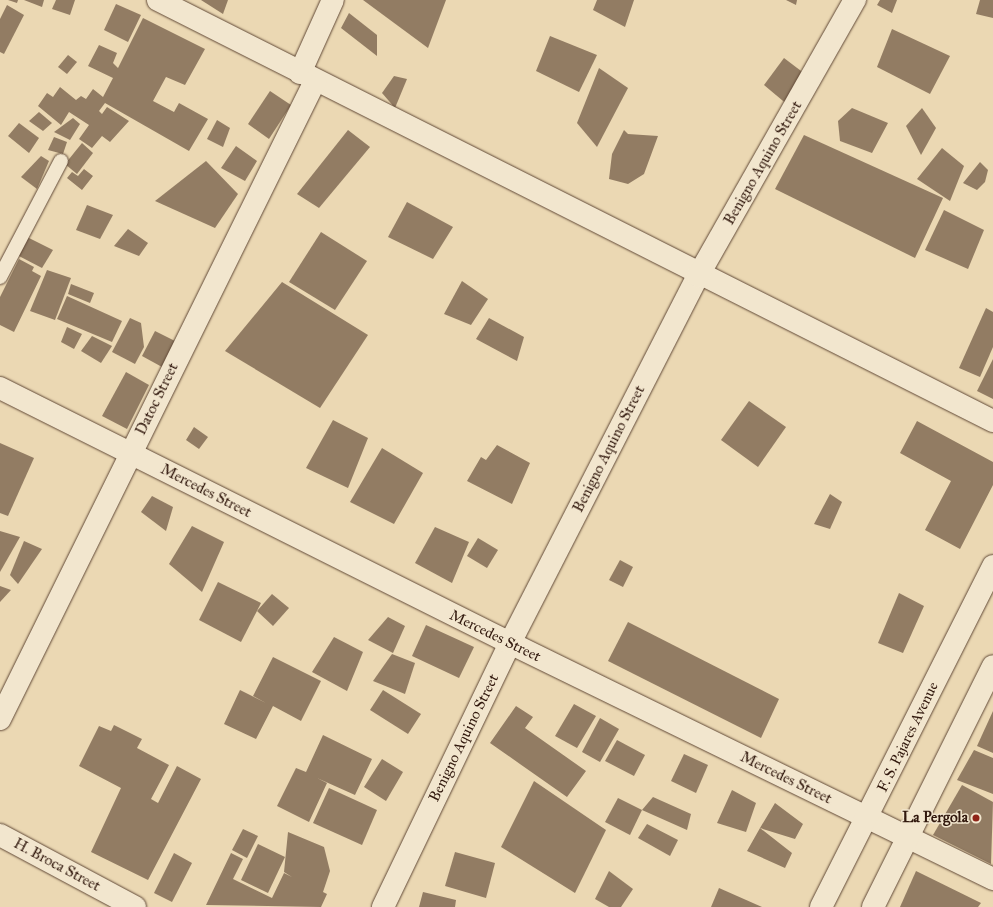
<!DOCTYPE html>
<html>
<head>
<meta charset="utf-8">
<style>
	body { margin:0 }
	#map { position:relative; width:993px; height:907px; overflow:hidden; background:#ebd8b3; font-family:"IM FELL Great Primer",serif }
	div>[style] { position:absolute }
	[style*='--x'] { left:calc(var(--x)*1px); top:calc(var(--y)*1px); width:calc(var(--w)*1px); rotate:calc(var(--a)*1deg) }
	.building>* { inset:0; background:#927c63 }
	.roads { filter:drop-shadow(0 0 1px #604836) drop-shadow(0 0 1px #604836) }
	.lane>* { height:14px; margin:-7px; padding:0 7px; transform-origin:7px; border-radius:7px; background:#f2e6ce }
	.street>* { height:22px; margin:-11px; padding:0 11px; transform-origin:11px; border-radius:11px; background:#f2e6ce }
	.secondary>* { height:22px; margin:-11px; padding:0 11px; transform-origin:11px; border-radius:11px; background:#f2e6ce }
	.dots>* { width:11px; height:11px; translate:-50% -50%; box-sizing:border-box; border:2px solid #f2e6ce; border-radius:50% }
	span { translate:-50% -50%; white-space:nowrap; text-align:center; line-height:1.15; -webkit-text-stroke:3px #f2e6ce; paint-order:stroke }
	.street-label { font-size:15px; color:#31180d }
	.poi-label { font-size:15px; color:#31180d; font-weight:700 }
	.right { translate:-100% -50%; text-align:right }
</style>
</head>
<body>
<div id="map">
	<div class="building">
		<div style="clip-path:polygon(8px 0,18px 0,17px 3px)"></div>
		<div style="clip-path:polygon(24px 0,44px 0,42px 7px)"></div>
		<div style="clip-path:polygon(56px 0,75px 0,70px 15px,52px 9px)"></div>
		<div style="clip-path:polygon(201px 0,228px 0,223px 14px)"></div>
		<div style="clip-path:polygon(363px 0,446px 0,428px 48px)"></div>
		<div style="clip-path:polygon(597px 0,634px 0,625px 27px,593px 10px)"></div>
		<div style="clip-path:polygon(786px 0,797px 0,796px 5px)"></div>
		<div style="clip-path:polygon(880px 0,897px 0,892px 13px,877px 5px)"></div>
		<div style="clip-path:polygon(980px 0,993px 0,993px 18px,976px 14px)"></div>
		<div style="clip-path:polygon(116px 4px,141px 15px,128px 42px,104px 30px)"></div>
		<div style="clip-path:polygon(7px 5px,24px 15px,4px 54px,0 52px,0 19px)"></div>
		<div style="clip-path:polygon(349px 13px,377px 35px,377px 56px,341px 28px)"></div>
		<div style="clip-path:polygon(143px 18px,205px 49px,185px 85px,166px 77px,153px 101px,174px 112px,179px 103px,208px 119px,189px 151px,105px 103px,99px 111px,102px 114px,107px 107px,129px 121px,110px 142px,102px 136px,92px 148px,79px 139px,89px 125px,69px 112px,61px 125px,38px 106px,47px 93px,53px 97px,60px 87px,76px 100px,81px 96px,86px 99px,93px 89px,103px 97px,113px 78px,88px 66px,99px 45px,117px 53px,113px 63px,118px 68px)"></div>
		<div style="clip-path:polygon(892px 29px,950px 56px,930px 94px,877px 67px)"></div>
		<div style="clip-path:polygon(550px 36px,597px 55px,579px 92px,536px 71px)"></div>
		<div style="clip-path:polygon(68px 55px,77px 62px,67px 74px,58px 67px)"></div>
		<div style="clip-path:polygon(784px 58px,809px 77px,789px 106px,764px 85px)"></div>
		<div style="clip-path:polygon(599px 68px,628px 88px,597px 147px,577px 123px)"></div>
		<div style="clip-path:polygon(394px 76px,407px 79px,395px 108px,382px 93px)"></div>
		<div style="clip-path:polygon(270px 91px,291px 105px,269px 139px,248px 124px)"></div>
		<div style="clip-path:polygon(852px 108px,888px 123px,872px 153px,840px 141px,838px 121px)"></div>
		<div style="clip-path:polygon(922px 108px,936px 128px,921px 155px,906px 126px)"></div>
		<div style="clip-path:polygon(39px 112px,52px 123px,43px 131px,29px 121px)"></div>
		<div style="clip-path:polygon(73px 118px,80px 124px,70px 140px,54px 132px)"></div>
		<div style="clip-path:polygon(217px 120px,230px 128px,223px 147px,207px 139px)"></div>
		<div style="clip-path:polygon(19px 123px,39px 138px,29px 153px,8px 136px)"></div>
		<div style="clip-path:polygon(348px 130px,370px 147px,319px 208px,297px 194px)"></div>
		<div style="clip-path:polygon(624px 130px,628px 134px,658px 136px,644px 174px,628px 184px,609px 179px,612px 154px)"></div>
		<div style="clip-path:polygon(804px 135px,943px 198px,915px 258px,775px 189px)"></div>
		<div style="clip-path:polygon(54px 137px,67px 142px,63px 154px,48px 150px)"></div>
		<div style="clip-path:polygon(82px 143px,93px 153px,77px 174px,65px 164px)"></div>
		<div style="clip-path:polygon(236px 146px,257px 161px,245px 181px,221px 168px)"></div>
		<div style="clip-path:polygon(942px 148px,964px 166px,950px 201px,917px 179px)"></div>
		<div style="clip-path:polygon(41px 156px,49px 161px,37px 189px,21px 177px)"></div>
		<div style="clip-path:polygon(206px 161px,238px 194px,215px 228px,155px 201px)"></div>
		<div style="clip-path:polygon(980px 162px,988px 170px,985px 182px,977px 190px,963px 183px)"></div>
		<div style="clip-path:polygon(84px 169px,93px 176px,82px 190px,67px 178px,72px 172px,78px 176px)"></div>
		<div style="clip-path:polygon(407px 202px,453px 227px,433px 259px,388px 237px)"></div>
		<div style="clip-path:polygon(87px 205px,113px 215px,100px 239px,76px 230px)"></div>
		<div style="clip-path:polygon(944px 210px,984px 230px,968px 269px,925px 250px)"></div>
		<div style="clip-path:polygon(128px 229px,148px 243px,139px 256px,114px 246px)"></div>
		<div style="clip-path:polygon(321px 232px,367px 261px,335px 310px,289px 282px)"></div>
		<div style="clip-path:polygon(27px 237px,53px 250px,42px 268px,17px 255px)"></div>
		<div style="clip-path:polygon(19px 259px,34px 267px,32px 271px,41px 276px,14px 332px,0 325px,0 297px)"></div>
		<div style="clip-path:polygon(47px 270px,71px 278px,55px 320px,30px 311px)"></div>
		<div style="clip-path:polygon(462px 281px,488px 299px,471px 325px,444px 314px)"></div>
		<div style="clip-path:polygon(282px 282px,368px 335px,320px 408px,225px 351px)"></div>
		<div style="clip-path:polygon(71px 284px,94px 293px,90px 303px,68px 294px)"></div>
		<div style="clip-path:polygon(67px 296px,122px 321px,112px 342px,57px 319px)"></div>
		<div style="clip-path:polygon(986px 308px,993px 312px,993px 347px,980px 377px,959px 368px)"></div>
		<div style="clip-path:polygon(130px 318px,141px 323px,144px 347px,135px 364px,112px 352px)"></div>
		<div style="clip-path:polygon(489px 318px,524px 337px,517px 361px,476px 339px)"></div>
		<div style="clip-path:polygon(67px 327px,82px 334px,74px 349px,61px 342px)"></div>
		<div style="clip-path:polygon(155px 331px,175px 341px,162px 367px,142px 356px)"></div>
		<div style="clip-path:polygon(92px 336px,112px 346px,101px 363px,81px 351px)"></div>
		<div style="clip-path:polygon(993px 359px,993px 399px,977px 391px)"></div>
		<div style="clip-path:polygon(126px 372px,149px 385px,127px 429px,102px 416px)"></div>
		<div style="clip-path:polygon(749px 401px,786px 427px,758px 467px,721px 440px)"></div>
		<div style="clip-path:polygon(333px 420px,368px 438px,348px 488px,306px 468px)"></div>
		<div style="clip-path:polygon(917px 421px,993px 462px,993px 485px,960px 549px,925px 530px,951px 481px,900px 453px)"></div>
		<div style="clip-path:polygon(194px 427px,208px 437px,199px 449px,186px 440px)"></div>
		<div style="clip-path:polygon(0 443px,34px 458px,8px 516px,0 513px)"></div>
		<div style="clip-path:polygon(497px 445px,530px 463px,512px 504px,467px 481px,481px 457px,486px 460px)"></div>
		<div style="clip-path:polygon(382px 448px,423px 473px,394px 524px,350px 502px)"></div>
		<div style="clip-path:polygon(830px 494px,842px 502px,830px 529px,814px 524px)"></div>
		<div style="clip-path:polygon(152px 496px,173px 507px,166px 531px,141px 512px)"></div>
		<div style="clip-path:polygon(192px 526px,224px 542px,202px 592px,169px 564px)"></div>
		<div style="clip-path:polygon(435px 527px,469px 542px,452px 583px,415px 563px)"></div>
		<div style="clip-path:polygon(0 531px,20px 537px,0 572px)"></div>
		<div style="clip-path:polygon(478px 538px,498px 550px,487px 568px,467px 556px)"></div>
		<div style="clip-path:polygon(24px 541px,42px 549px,18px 584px,10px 575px)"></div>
		<div style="clip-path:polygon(620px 560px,633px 567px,623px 587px,609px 580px)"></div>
		<div style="clip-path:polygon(218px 582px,261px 603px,241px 642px,199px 620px)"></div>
		<div style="clip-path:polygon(0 586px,11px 590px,0 602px)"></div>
		<div style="clip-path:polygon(899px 593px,924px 606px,903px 653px,878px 643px)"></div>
		<div style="clip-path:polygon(272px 594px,289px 608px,273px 626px,257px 611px)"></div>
		<div style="clip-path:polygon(388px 617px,405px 626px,393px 653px,368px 640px)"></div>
		<div style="clip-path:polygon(628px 622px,779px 699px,761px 738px,608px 661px)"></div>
		<div style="clip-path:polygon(426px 625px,474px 647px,459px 678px,412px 656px)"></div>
		<div style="clip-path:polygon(334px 637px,363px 652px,347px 691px,312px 672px)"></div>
		<div style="clip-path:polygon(392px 654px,415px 663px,405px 694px,373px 681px)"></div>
		<div style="clip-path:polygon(273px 657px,321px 681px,301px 721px,273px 706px,256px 739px,224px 724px,240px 690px,266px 703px,253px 696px)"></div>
		<div style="clip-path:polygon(383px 690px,421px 714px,408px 734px,370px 710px)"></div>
		<div style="clip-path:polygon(574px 704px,596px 716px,577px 748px,555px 736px)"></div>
		<div style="clip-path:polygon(516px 706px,533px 717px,525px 728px,586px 771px,567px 797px,490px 743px)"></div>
		<div style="clip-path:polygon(993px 711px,993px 753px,977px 746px)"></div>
		<div style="clip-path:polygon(600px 718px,619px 729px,600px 762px,582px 752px)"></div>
		<div style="clip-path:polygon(114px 725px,142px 739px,137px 748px,169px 765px,151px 799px,158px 803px,177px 766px,201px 779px,148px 880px,91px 852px,121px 788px,79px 766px,99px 726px,111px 731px)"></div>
		<div style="clip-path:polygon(323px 735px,372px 759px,355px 795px,317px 778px,327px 783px,309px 822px,277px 806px,296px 768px,306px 772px)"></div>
		<div style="clip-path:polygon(617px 740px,645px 755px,634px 776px,605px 761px)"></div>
		<div style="clip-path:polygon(974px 750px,993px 758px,993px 794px,957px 780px)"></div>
		<div style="clip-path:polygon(684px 754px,708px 765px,696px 793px,671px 781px)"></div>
		<div style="clip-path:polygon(382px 759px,403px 772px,386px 801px,364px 787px)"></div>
		<div style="clip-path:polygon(534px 781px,606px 830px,575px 893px,501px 847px)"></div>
		<div style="clip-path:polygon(962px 785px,993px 802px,991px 864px,933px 835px)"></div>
		<div style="clip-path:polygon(329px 788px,377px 810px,362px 845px,313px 823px)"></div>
		<div style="clip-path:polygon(732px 790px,756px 803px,746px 832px,717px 823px)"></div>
		<div style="clip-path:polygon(653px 797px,691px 814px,687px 830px,642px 810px)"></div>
		<div style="clip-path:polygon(618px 798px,642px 810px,630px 835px,605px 822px)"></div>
		<div style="clip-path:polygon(775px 803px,803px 824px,795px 839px,760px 828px,792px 853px,785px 868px,747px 851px,760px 828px)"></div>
		<div style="clip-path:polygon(647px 824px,678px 840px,670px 856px,638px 838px)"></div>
		<div style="clip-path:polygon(243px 829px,258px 836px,247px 858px,232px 850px)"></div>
		<div style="clip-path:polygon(288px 832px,324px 847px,330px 871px,323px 892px,327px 894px,321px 907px,206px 905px,231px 853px,243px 859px,233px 879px,272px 898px,284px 873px,292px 877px,284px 872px)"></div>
		<div style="clip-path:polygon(258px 844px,285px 857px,268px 893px,241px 880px)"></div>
		<div style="clip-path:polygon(455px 852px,495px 863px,486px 898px,445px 886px)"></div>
		<div style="clip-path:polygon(174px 853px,192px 863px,172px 902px,154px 893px)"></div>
		<div style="clip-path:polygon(609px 871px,633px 889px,621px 907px,609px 907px,595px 899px)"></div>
		<div style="clip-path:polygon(916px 871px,981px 903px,978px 907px,900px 907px)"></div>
		<div style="clip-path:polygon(719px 888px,762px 907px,711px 907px)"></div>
		<div style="clip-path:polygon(423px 892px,456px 900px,455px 907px,419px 907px)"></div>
	</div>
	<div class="roads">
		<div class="lane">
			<div style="--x:0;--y:277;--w:131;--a:-62.3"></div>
		</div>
		<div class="street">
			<div style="--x:158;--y:0;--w:935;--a:26.76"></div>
			<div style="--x:300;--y:73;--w:80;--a:-65.7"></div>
			<div style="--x:0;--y:388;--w:570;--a:26.57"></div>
			<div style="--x:510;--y:643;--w:538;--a:26.04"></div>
			<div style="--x:0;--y:719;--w:712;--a:-63.72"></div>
			<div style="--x:0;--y:835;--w:153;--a:28.1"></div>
			<div style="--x:383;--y:907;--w:293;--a:-64.3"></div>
			<div style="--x:510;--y:643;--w:412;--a:-62.9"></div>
			<div style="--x:698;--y:276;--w:318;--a:-60.4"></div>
		</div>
		<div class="secondary">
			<div style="--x:821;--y:907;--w:382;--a:-63.2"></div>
			<div style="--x:873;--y:907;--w:269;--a:-63.5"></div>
		</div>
	</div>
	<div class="dots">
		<div style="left:976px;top:818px;background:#8f2418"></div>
	</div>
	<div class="street-label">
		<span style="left:763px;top:163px;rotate:-60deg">Benigno Aquino Street</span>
		<span style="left:157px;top:399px;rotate:-64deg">Datoc Street</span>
		<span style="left:609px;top:449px;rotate:-63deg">Benigno Aquino Street</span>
		<span style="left:206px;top:491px;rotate:27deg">Mercedes Street</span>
		<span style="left:495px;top:636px;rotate:26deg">Mercedes Street</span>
		<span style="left:908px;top:737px;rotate:-64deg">F. S. Pajares Avenue</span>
		<span style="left:464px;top:738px;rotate:-64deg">Benigno Aquino Street</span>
		<span style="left:786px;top:778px;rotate:26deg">Mercedes Street</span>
		<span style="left:57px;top:865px;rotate:28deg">H. Broca Street</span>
	</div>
	<div class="poi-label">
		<span class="right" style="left:968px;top:818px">La Pergola</span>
	</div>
</div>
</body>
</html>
